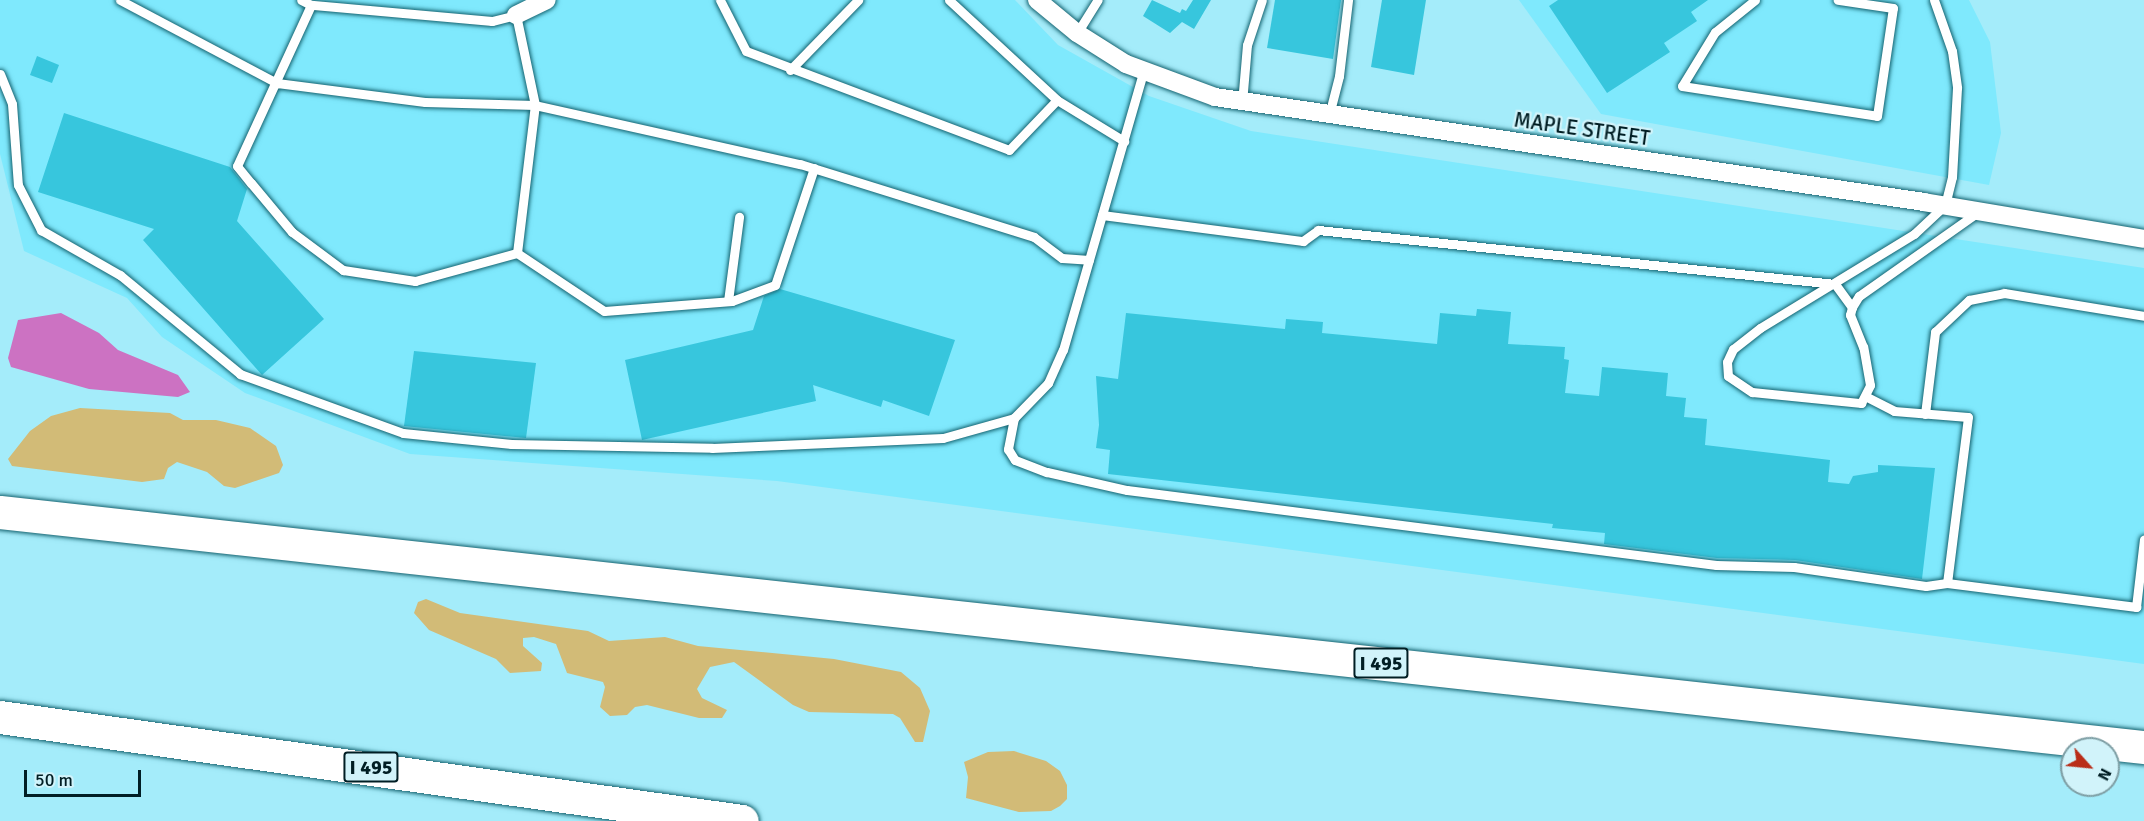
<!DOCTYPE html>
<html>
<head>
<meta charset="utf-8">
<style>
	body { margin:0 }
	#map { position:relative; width:2144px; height:821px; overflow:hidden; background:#a4ecfa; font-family:Signika,sans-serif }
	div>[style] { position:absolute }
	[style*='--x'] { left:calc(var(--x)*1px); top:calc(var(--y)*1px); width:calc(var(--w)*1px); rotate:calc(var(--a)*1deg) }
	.built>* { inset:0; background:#7fe9fd }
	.green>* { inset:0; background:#d2bb77 }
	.water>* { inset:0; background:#cc72c2 }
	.building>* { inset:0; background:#37c6dd }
	.roads { filter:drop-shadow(0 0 2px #156370) drop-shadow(0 0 2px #156370) }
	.lane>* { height:9px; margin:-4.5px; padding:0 4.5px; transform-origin:4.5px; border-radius:4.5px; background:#fff }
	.street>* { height:18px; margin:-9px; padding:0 9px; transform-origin:9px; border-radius:9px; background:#fff }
	.highway>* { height:33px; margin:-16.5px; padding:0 16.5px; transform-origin:16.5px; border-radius:16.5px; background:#fff }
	span { translate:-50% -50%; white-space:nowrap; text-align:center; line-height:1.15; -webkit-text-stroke:4.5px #d1f3fa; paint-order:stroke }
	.shield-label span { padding:2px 4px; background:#d1f3fa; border:2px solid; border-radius:4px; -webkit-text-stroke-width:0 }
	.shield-label { font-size:20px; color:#011e24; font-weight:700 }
	.street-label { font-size:21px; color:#011e24 }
	.north { position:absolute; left:2060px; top:737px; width:60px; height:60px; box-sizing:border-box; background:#d1f3fa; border:2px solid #7e9ea4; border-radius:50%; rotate:117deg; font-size:16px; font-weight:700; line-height:24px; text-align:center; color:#011e24 }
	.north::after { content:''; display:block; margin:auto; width:21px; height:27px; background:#b92d19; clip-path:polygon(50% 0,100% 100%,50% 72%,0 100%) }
	.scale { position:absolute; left:24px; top:770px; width:117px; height:27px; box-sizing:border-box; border:3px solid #011e24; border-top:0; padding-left:8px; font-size:18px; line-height:21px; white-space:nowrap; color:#011e24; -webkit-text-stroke:4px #d1f3fa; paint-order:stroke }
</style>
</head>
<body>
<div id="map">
	<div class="built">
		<div style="clip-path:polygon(0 0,1015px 0,1058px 45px,1149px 96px,1251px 131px,2144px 268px,2144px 664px,777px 481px,410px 454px,245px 393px,162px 337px,127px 298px,24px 251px,0 154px)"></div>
		<div style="clip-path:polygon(1519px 0,1969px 0,1990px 42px,2001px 133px,1989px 185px,1601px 114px)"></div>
	</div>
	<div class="green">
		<div style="clip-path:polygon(80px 408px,170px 413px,183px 420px,216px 420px,250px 428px,276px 446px,283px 465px,279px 473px,235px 488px,224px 486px,207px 472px,177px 462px,168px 468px,164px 479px,142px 482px,12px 466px,8px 459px,30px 431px,51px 416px)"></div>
		<div style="clip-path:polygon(426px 599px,460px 613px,588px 631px,609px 641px,665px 637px,698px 646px,834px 659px,901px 672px,920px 688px,930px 711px,923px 742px,915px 742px,900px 718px,893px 714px,809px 712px,793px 705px,734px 662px,710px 667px,697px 689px,702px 698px,727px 710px,722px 718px,699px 718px,647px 705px,635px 707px,627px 715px,610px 716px,600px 707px,605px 687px,603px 682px,567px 673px,556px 644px,534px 637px,523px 638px,523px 646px,542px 663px,541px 671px,510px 673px,496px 659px,429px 630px,414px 613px,418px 602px)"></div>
		<div style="clip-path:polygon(1014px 751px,1046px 761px,1060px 771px,1067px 785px,1067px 799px,1060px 806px,1051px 811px,1019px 812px,966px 798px,968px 777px,964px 762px,988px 752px)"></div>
	</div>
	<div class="water">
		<div style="clip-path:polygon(61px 313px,99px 333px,118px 350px,178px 375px,190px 392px,178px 397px,89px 389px,11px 367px,8px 358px,18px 320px)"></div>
	</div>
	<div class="building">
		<div style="clip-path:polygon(1152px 0,1180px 13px,1182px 9px,1186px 11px,1193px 0,1211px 0,1194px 29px,1182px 22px,1170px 33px,1143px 16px)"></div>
		<div style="clip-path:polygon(1275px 0,1341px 0,1333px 59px,1267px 48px)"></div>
		<div style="clip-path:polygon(1382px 0,1426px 0,1414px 75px,1371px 67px)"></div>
		<div style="clip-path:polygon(1558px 0,1708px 0,1691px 12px,1697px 21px,1664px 43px,1670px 52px,1607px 93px,1549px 6px)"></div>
		<div style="clip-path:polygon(37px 56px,59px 65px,52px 83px,30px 75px)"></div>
		<div style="clip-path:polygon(64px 113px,230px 167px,247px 189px,237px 221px,324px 319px,262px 375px,143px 240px,154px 229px,38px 192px)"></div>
		<div style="clip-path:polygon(780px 289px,955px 340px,929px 416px,883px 400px,881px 407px,813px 385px,816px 401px,642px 440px,625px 360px,753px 330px,764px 296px)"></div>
		<div style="clip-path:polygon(1477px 309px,1511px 312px,1508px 344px,1565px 347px,1564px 359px,1569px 360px,1565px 393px,1599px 396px,1602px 367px,1668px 373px,1666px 396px,1686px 398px,1684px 417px,1707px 419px,1705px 445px,1830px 460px,1828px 482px,1849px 484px,1853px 476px,1878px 472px,1878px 465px,1935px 468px,1922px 579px,1795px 560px,1717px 558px,1604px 544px,1605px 533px,1552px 528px,1553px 524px,1108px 474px,1110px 450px,1096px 448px,1099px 425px,1096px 376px,1118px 379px,1126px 313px,1285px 329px,1286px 319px,1323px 322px,1322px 333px,1437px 344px,1440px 313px,1476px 316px)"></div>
		<div style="clip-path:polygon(414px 351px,536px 363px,526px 438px,404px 426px)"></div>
	</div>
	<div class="roads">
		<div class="lane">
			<div style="--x:120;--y:0;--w:178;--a:27.9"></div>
			<div style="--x:277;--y:83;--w:149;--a:7.3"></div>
			<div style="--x:425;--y:102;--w:110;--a:1.6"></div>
			<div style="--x:535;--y:105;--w:92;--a:-101.9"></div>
			<div style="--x:516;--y:15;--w:25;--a:166"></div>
			<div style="--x:492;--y:21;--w:182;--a:-174.9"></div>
			<div style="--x:311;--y:5;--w:11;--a:-153"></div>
			<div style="--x:720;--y:0;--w:57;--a:63"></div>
			<div style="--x:746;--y:51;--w:281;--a:20.6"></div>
			<div style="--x:1009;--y:150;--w:69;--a:-46.2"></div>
			<div style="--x:949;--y:0;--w:147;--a:42.8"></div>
			<div style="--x:1057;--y:100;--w:79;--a:31.5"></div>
			<div style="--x:1755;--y:0;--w:51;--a:141.3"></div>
			<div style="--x:1715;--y:32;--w:63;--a:121.4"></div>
			<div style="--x:1682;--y:86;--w:197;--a:8.7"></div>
			<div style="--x:1877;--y:116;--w:109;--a:-81.6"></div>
			<div style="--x:1893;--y:8;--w:56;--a:-171.7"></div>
			<div style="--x:1934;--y:0;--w:54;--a:70.6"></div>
			<div style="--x:1952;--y:51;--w:37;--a:82"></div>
			<div style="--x:1957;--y:88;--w:89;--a:93.2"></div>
			<div style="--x:1952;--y:177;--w:29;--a:104"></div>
			<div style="--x:1945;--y:205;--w:42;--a:136.9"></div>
			<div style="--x:1914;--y:234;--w:180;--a:148.6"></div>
			<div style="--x:1760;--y:328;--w:34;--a:142"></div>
			<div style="--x:1733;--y:349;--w:14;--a:115"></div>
			<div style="--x:1727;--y:362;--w:14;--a:86"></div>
			<div style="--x:1728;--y:376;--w:29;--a:34"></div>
			<div style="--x:1752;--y:392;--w:110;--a:5.8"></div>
			<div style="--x:1861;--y:403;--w:20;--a:-63"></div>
			<div style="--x:1870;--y:385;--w:39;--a:-100"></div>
			<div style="--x:1863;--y:347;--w:35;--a:-112"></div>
			<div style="--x:1850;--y:315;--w:8;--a:-76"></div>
			<div style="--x:1852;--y:307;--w:13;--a:-58"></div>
			<div style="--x:1859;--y:296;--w:146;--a:-35.2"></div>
			<div style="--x:311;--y:5;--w:177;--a:114.7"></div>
			<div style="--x:237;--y:166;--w:22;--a:51"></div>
			<div style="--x:251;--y:183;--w:64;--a:50.1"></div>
			<div style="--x:292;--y:232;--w:64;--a:36.7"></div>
			<div style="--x:343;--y:270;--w:73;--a:8.7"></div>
			<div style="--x:415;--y:281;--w:106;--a:-15.4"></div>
			<div style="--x:1077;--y:33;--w:39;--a:-58"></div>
			<div style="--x:790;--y:70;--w:98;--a:-45.8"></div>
			<div style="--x:0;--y:74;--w:32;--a:68"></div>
			<div style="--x:12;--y:104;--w:81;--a:85.8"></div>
			<div style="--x:18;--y:185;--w:51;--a:62.9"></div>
			<div style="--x:41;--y:230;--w:91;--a:29.7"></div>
			<div style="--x:120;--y:275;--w:156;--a:39.5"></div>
			<div style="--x:240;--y:374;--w:173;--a:19.9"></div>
			<div style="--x:403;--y:433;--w:109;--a:5.8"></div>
			<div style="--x:511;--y:444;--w:201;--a:1.1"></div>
			<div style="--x:712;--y:448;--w:231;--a:-2.5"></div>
			<div style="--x:943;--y:438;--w:74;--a:-15.7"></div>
			<div style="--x:1014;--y:418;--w:49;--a:-45.8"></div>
			<div style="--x:1048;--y:383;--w:36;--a:-66"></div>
			<div style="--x:1063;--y:350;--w:289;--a:-73.9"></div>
			<div style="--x:1242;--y:103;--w:58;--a:-85.1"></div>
			<div style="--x:1247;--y:45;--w:47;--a:-71.6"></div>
			<div style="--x:1329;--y:115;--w:40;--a:-75.6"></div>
			<div style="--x:1339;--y:76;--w:77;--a:-83.2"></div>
			<div style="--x:814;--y:168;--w:123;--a:108.4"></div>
			<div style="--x:775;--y:285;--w:46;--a:159.6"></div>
			<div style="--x:732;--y:301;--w:128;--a:175.5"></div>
			<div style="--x:604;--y:311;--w:105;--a:-146.3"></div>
			<div style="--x:517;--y:253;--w:149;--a:-83.1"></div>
			<div style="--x:535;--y:105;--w:271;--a:12.6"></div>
			<div style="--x:800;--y:164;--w:245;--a:17.3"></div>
			<div style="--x:1034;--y:237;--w:35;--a:37"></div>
			<div style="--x:1062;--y:258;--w:27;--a:4"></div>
			<div style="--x:1102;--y:215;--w:203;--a:7.4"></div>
			<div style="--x:1303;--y:241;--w:19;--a:-36"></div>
			<div style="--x:1318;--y:230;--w:520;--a:5.96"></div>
			<div style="--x:1835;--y:284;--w:29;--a:54"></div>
			<div style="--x:728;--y:301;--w:85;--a:-82.5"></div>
			<div style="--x:1867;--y:397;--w:30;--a:27"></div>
			<div style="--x:1894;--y:411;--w:74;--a:4.6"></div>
			<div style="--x:1968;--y:417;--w:167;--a:97.2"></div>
			<div style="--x:1947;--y:583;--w:191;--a:7.2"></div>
			<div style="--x:2136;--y:607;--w:68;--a:-83.3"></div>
			<div style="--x:1925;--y:414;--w:83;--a:-83"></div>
			<div style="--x:1935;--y:332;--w:47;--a:-43.3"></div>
			<div style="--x:1969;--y:300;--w:36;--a:-11"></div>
			<div style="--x:2004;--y:293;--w:142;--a:9.3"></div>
			<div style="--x:1014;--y:418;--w:32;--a:101"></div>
			<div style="--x:1008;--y:449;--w:13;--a:58"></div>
			<div style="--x:1015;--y:460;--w:34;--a:21"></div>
			<div style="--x:1047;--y:472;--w:82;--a:12.7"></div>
			<div style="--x:1127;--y:490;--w:594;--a:7.26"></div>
			<div style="--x:1716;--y:565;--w:78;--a:1.5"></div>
			<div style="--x:1794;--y:567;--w:133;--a:8.2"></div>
			<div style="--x:1926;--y:586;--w:21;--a:-8"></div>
		</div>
		<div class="street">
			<div style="--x:1037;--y:0;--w:52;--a:39.5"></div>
			<div style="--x:1077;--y:33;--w:58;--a:32.3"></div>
			<div style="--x:1126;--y:64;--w:95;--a:20.3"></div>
			<div style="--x:1215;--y:97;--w:717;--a:8.42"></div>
			<div style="--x:1924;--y:202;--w:223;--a:9.5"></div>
			<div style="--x:516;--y:15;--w:34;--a:-26"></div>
		</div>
		<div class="highway">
			<div style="--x:0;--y:512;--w:2157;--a:6.26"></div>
			<div style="--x:0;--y:717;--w:749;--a:7.98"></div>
		</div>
	</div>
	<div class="shield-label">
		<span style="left:1381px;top:663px">I 495</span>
		<span style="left:371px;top:767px">I 495</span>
	</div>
	<div class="street-label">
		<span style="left:1582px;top:129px;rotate:8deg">MAPLE STREET</span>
	</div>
	<div class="north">N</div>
	<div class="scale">50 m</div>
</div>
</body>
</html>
